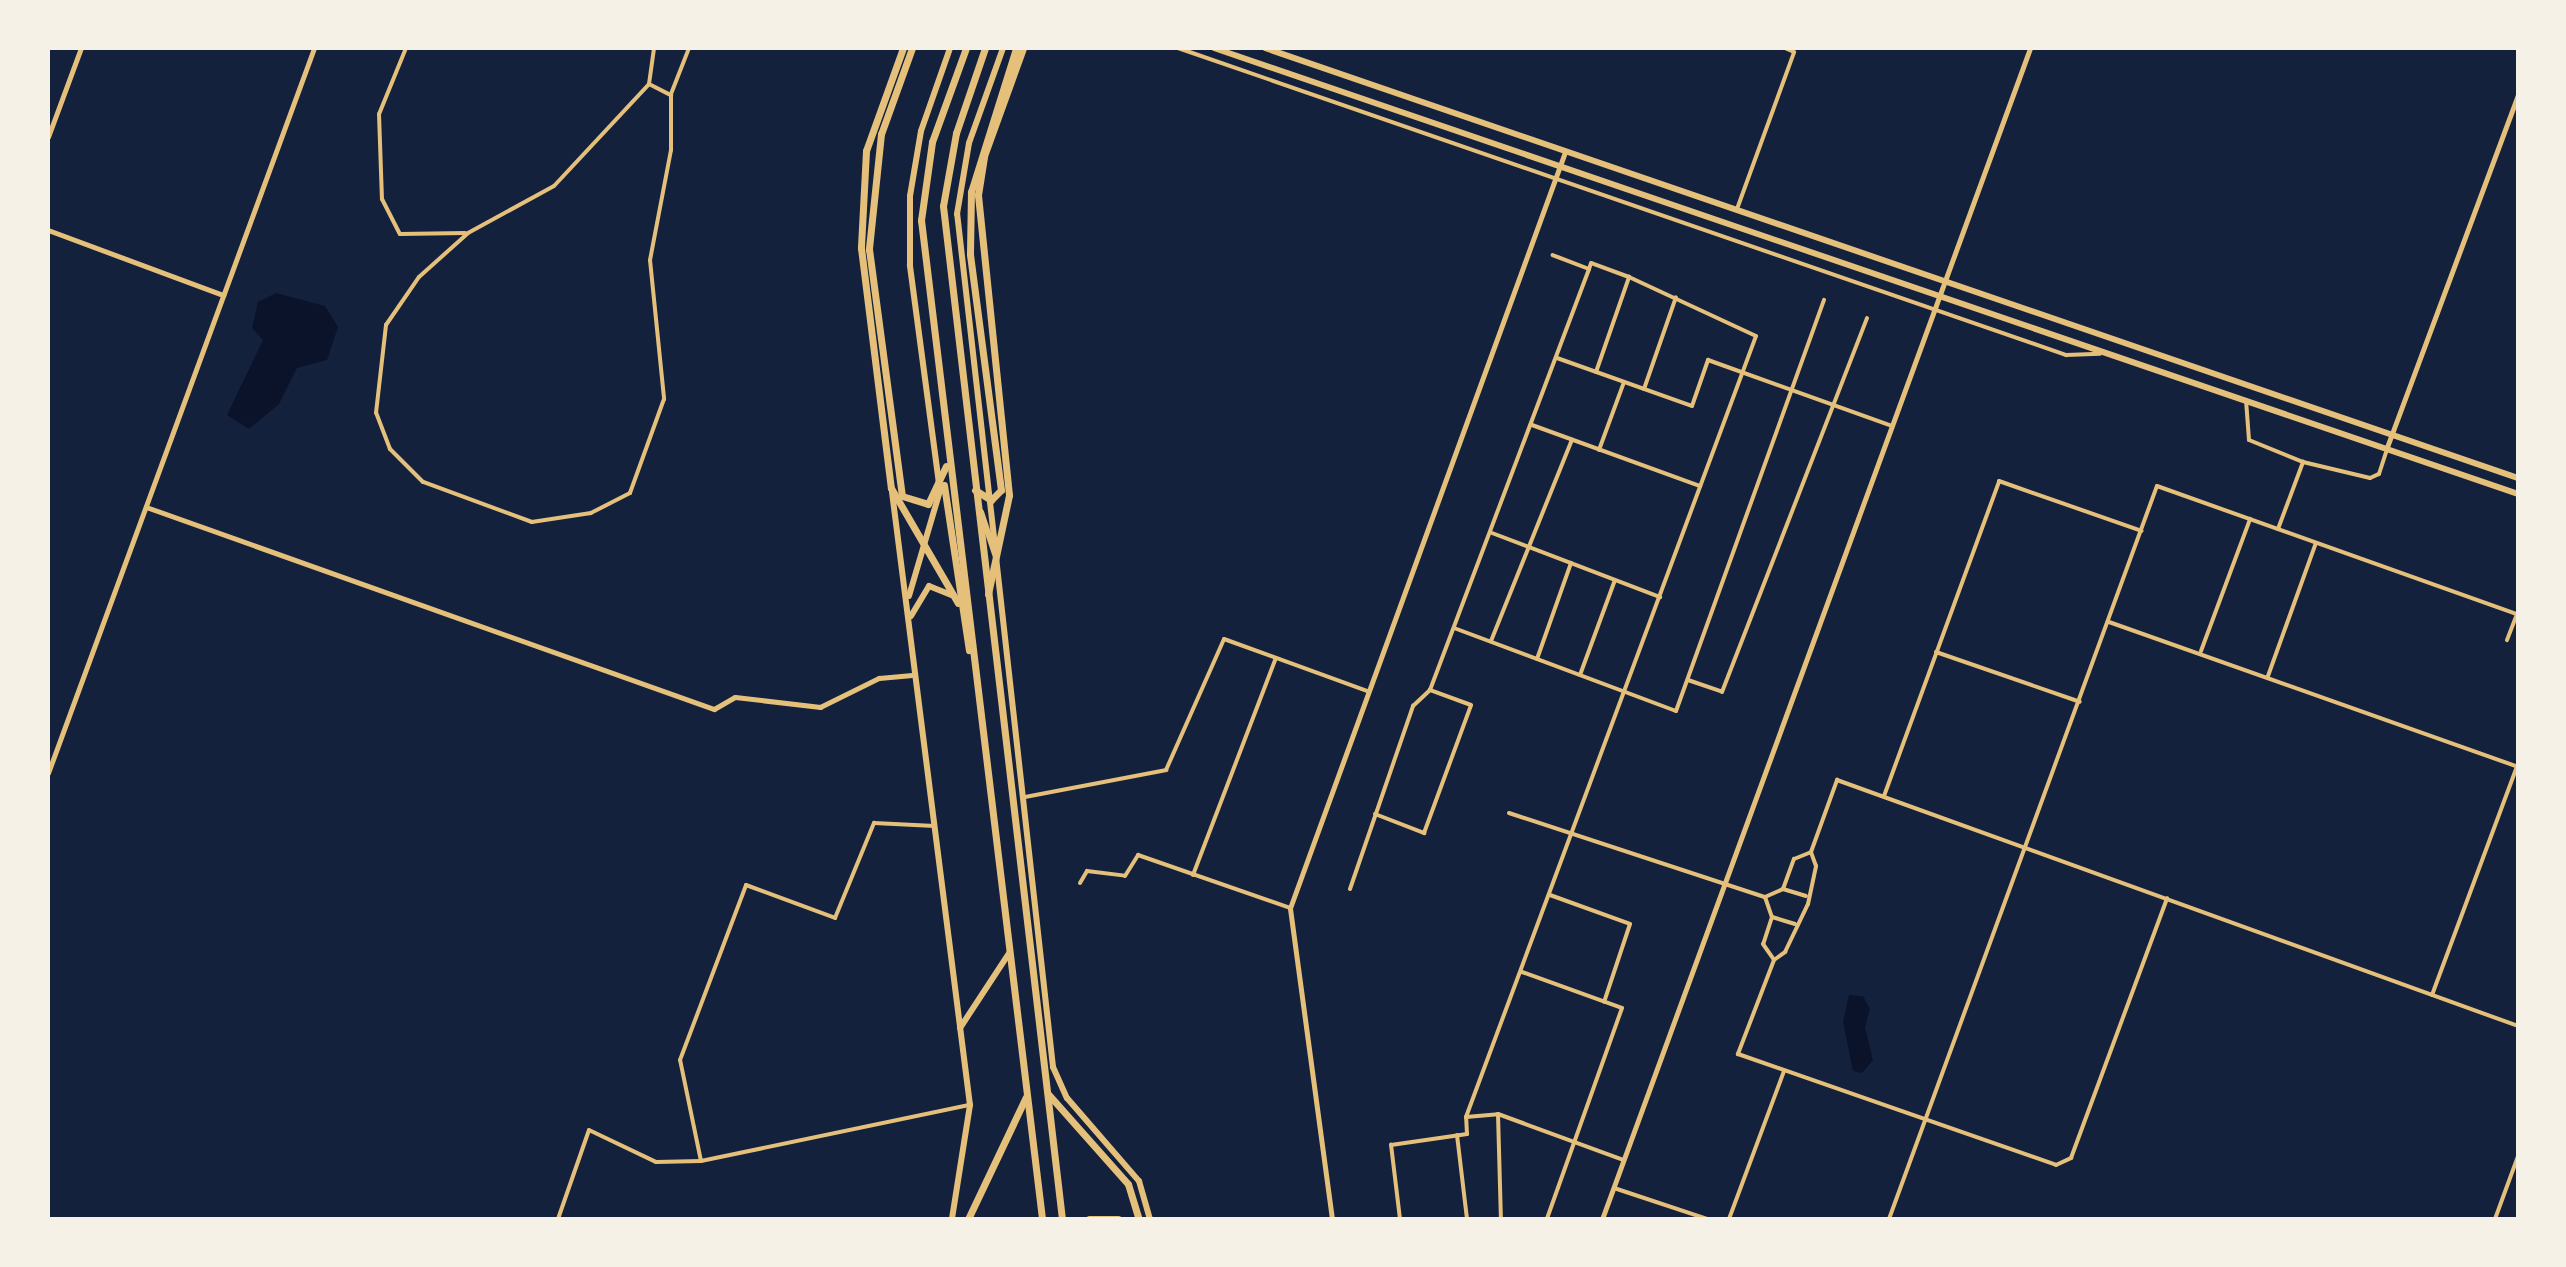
<!DOCTYPE html>
<html>
<head>
<meta charset="utf-8">
<style>
	body { margin:0 }
	#map { position:relative; width:2566px; height:1267px; overflow:hidden; background:#14213d; font-family:Helvetica,sans-serif }
	div>[style] { position:absolute }
	[style*='--x'] { left:calc(var(--x)*1px); top:calc(var(--y)*1px); width:calc(var(--w)*1px); rotate:calc(var(--a)*1deg) }
	.water>* { inset:0; background:#0b132b }
	.minor>* { height:4px; margin:-2px; padding:0 2px; transform-origin:2px; border-radius:2px; background:#e5c07b }
	.tertiary>* { height:5px; margin:-2.5px; padding:0 2.5px; transform-origin:2.5px; border-radius:2.5px; background:#e5c07b }
	.secondary>* { height:6px; margin:-3px; padding:0 3px; transform-origin:3px; border-radius:3px; background:#e5c07b }
	.trunk>* { height:7px; margin:-3.5px; padding:0 3.5px; transform-origin:3.5px; border-radius:3.5px; background:#e5c07b }
	span { translate:-50% -50%; white-space:nowrap; text-align:center; line-height:1.15; -webkit-text-stroke:8px #f6f1e7; paint-order:stroke }
	.frame { position:absolute; inset:0; border:50px solid #f6f1e7; pointer-events:none }
</style>
</head>
<body>
<div id="map">
	<div class="water">
		<div style="clip-path:polygon(276px 293px,325px 306px,338px 327px,327px 360px,297px 368px,279px 404px,249px 429px,227px 415px,263px 340px,252px 328px,258px 302px)"></div>
		<div style="clip-path:polygon(1849px 995px,1863px 996px,1870px 1009px,1865px 1027px,1873px 1060px,1862px 1073px,1853px 1071px,1843px 1022px)"></div>
	</div>
	<div class="minor">
		<div style="--x:406;--y:48;--w:71;--a:112.2"></div>
		<div style="--x:379;--y:114;--w:85;--a:88"></div>
		<div style="--x:382;--y:199;--w:39;--a:63"></div>
		<div style="--x:400;--y:234;--w:65;--a:-0.9"></div>
		<div style="--x:1178;--y:48;--w:940;--a:19.07"></div>
		<div style="--x:2066;--y:355;--w:34;--a:-2"></div>
		<div style="--x:649;--y:84;--w:25;--a:27"></div>
		<div style="--x:671;--y:95;--w:55;--a:90"></div>
		<div style="--x:671;--y:150;--w:112;--a:100.8"></div>
		<div style="--x:650;--y:260;--w:140;--a:84.2"></div>
		<div style="--x:664;--y:399;--w:100;--a:109.9"></div>
		<div style="--x:630;--y:493;--w:44;--a:152.9"></div>
		<div style="--x:591;--y:513;--w:60;--a:171.3"></div>
		<div style="--x:532;--y:522;--w:116;--a:-159.8"></div>
		<div style="--x:423;--y:482;--w:47;--a:-135"></div>
		<div style="--x:390;--y:449;--w:39;--a:-111"></div>
		<div style="--x:376;--y:413;--w:89;--a:-83.5"></div>
		<div style="--x:386;--y:325;--w:58;--a:-55.5"></div>
		<div style="--x:419;--y:277;--w:66;--a:-41.9"></div>
		<div style="--x:468;--y:233;--w:98;--a:-28.7"></div>
		<div style="--x:554;--y:186;--w:139;--a:-47"></div>
		<div style="--x:649;--y:84;--w:36;--a:-82"></div>
		<div style="--x:671;--y:94;--w:49;--a:-68.6"></div>
		<div style="--x:1737;--y:209;--w:167;--a:-70"></div>
		<div style="--x:1794;--y:52;--w:10;--a:-156"></div>
		<div style="--x:1557;--y:358;--w:143;--a:19.6"></div>
		<div style="--x:1692;--y:406;--w:49;--a:-70.8"></div>
		<div style="--x:1708;--y:360;--w:193;--a:19.7"></div>
		<div style="--x:1596;--y:372;--w:101;--a:-70.8"></div>
		<div style="--x:1644;--y:389;--w:97;--a:-70.8"></div>
		<div style="--x:2246;--y:400;--w:40;--a:85.7"></div>
		<div style="--x:2249;--y:440;--w:58;--a:22.2"></div>
		<div style="--x:2303;--y:462;--w:69;--a:13.4"></div>
		<div style="--x:2370;--y:478;--w:10;--a:-24"></div>
		<div style="--x:2379;--y:474;--w:25;--a:-72"></div>
		<div style="--x:1532;--y:425;--w:179;--a:20"></div>
		<div style="--x:1599;--y:450;--w:72;--a:-69.8"></div>
		<div style="--x:2278;--y:529;--w:72;--a:-69.5"></div>
		<div style="--x:1492;--y:533;--w:180;--a:20.9"></div>
		<div style="--x:2109;--y:622;--w:434;--a:19.5"></div>
		<div style="--x:1454;--y:628;--w:237;--a:20.5"></div>
		<div style="--x:1676;--y:711;--w:437;--a:-70.2"></div>
		<div style="--x:1491;--y:641;--w:217;--a:-68.1"></div>
		<div style="--x:2201;--y:651;--w:141;--a:-69.6"></div>
		<div style="--x:1936;--y:652;--w:152;--a:19.1"></div>
		<div style="--x:1537;--y:659;--w:102;--a:-70.5"></div>
		<div style="--x:1580;--y:675;--w:101;--a:-69.8"></div>
		<div style="--x:2268;--y:676;--w:141;--a:-70.2"></div>
		<div style="--x:1688;--y:680;--w:36;--a:19"></div>
		<div style="--x:1722;--y:692;--w:401;--a:-68.8"></div>
		<div style="--x:1884;--y:796;--w:335;--a:-69.9"></div>
		<div style="--x:1999;--y:481;--w:151;--a:19.3"></div>
		<div style="--x:1025;--y:797;--w:144;--a:-10.8"></div>
		<div style="--x:1166;--y:770;--w:143;--a:-66.1"></div>
		<div style="--x:1224;--y:639;--w:152;--a:20"></div>
		<div style="--x:1509;--y:813;--w:269;--a:18.2"></div>
		<div style="--x:1765;--y:897;--w:20;--a:-24"></div>
		<div style="--x:1783;--y:889;--w:32;--a:-70"></div>
		<div style="--x:1794;--y:859;--w:18;--a:-22"></div>
		<div style="--x:1811;--y:852;--w:77;--a:-70.1"></div>
		<div style="--x:1837;--y:780;--w:724;--a:19.86"></div>
		<div style="--x:1375;--y:814;--w:53;--a:21.2"></div>
		<div style="--x:1424;--y:833;--w:136;--a:-69.8"></div>
		<div style="--x:1471;--y:705;--w:44;--a:-159.9"></div>
		<div style="--x:1193;--y:875;--w:232;--a:-69.1"></div>
		<div style="--x:1080;--y:883;--w:14;--a:-60"></div>
		<div style="--x:1087;--y:871;--w:38;--a:7"></div>
		<div style="--x:1125;--y:876;--w:25;--a:-58"></div>
		<div style="--x:1138;--y:855;--w:161;--a:19.2"></div>
		<div style="--x:1350;--y:889;--w:194;--a:-71"></div>
		<div style="--x:1413;--y:706;--w:23;--a:-43"></div>
		<div style="--x:1430;--y:690;--w:450;--a:-69.3"></div>
		<div style="--x:1589;--y:269;--w:39;--a:-159"></div>
		<div style="--x:1783;--y:889;--w:24;--a:17"></div>
		<div style="--x:1550;--y:895;--w:85;--a:19.9"></div>
		<div style="--x:1630;--y:924;--w:82;--a:108.4"></div>
		<div style="--x:1765;--y:897;--w:21;--a:71"></div>
		<div style="--x:1772;--y:917;--w:28;--a:108"></div>
		<div style="--x:1763;--y:944;--w:19;--a:55"></div>
		<div style="--x:1774;--y:960;--w:101;--a:111"></div>
		<div style="--x:1738;--y:1054;--w:337;--a:19.2"></div>
		<div style="--x:2056;--y:1165;--w:17;--a:-25"></div>
		<div style="--x:2071;--y:1158;--w:277;--a:-69.7"></div>
		<div style="--x:1772;--y:917;--w:24;--a:17"></div>
		<div style="--x:1774;--y:960;--w:14;--a:-36"></div>
		<div style="--x:1785;--y:952;--w:53;--a:-64.4"></div>
		<div style="--x:1808;--y:904;--w:39;--a:-78"></div>
		<div style="--x:1816;--y:866;--w:15;--a:-110"></div>
		<div style="--x:1522;--y:972;--w:106;--a:19.8"></div>
		<div style="--x:1622;--y:1008;--w:224;--a:109.6"></div>
		<div style="--x:2432;--y:995;--w:244;--a:-69.6"></div>
		<div style="--x:1498;--y:1114;--w:105;--a:88.4"></div>
		<div style="--x:1466;--y:1117;--w:32;--a:-5"></div>
		<div style="--x:1498;--y:1114;--w:134;--a:20.1"></div>
		<div style="--x:1457;--y:1135;--w:85;--a:83.2"></div>
		<div style="--x:701;--y:1161;--w:103;--a:-101.7"></div>
		<div style="--x:680;--y:1060;--w:187;--a:-69.3"></div>
		<div style="--x:746;--y:885;--w:95;--a:20.3"></div>
		<div style="--x:835;--y:918;--w:103;--a:-67.7"></div>
		<div style="--x:874;--y:823;--w:61;--a:2.8"></div>
		<div style="--x:1614;--y:1188;--w:98;--a:18.4"></div>
		<div style="--x:558;--y:1219;--w:94;--a:-70.8"></div>
		<div style="--x:589;--y:1130;--w:74;--a:25.5"></div>
		<div style="--x:656;--y:1162;--w:45;--a:-1.3"></div>
		<div style="--x:701;--y:1161;--w:275;--a:-11.8"></div>
		<div style="--x:1400;--y:1219;--w:75;--a:-96.9"></div>
		<div style="--x:1391;--y:1145;--w:77;--a:-8.2"></div>
		<div style="--x:1467;--y:1134;--w:17;--a:-93"></div>
		<div style="--x:1466;--y:1117;--w:833;--a:-69.63"></div>
		<div style="--x:1756;--y:336;--w:140;--a:-155.1"></div>
		<div style="--x:1629;--y:277;--w:40;--a:-159.8"></div>
		<div style="--x:1591;--y:263;--w:6;--a:108"></div>
		<div style="--x:1729;--y:1219;--w:158;--a:-69.6"></div>
		<div style="--x:1889;--y:1219;--w:780;--a:-69.92"></div>
		<div style="--x:2157;--y:486;--w:382;--a:19.6"></div>
		<div style="--x:2517;--y:614;--w:28;--a:111"></div>
		<div style="--x:2448;--y:1219;--w:13;--a:0"></div>
		<div style="--x:2495;--y:1219;--w:67;--a:-69.9"></div>
	</div>
	<div class="tertiary">
		<div style="--x:48;--y:137;--w:95;--a:-69.7"></div>
		<div style="--x:48;--y:230;--w:187;--a:20.4"></div>
		<div style="--x:2387;--y:447;--w:377;--a:-69.6"></div>
		<div style="--x:146;--y:507;--w:603;--a:19.58"></div>
		<div style="--x:714;--y:709;--w:24;--a:-30"></div>
		<div style="--x:735;--y:697;--w:86;--a:6.7"></div>
		<div style="--x:820;--y:707;--w:66;--a:-26.2"></div>
		<div style="--x:879;--y:678;--w:36;--a:-5"></div>
		<div style="--x:48;--y:773;--w:772;--a:-69.85"></div>
		<div style="--x:1332;--y:1219;--w:314;--a:-97.7"></div>
		<div style="--x:1290;--y:908;--w:804;--a:-70.01"></div>
		<div style="--x:1602;--y:1219;--w:1247;--a:-69.92"></div>
	</div>
	<div class="secondary">
		<div style="--x:1214;--y:48;--w:1378;--a:18.88"></div>
		<div style="--x:1265;--y:48;--w:1325;--a:18.94"></div>
		<div style="--x:892;--y:492;--w:618;--a:82.75"></div>
		<div style="--x:970;--y:1105;--w:115;--a:99"></div>
		<div style="--x:981;--y:512;--w:47;--a:71.6"></div>
		<div style="--x:996;--y:557;--w:513;--a:83.62"></div>
		<div style="--x:1053;--y:1067;--w:34;--a:66"></div>
		<div style="--x:1067;--y:1098;--w:110;--a:49.1"></div>
		<div style="--x:1139;--y:1181;--w:40;--a:74"></div>
		<div style="--x:995;--y:546;--w:334;--a:-96.5"></div>
		<div style="--x:957;--y:214;--w:72;--a:-80.4"></div>
		<div style="--x:969;--y:143;--w:101;--a:-70.3"></div>
		<div style="--x:909;--y:596;--w:109;--a:-73.6"></div>
		<div style="--x:940;--y:491;--w:228;--a:-97.6"></div>
		<div style="--x:910;--y:265;--w:69;--a:-90"></div>
		<div style="--x:910;--y:196;--w:66;--a:-80.4"></div>
		<div style="--x:921;--y:131;--w:88;--a:-70.7"></div>
		<div style="--x:911;--y:616;--w:35;--a:-59"></div>
		<div style="--x:929;--y:586;--w:24;--a:22"></div>
		<div style="--x:960;--y:1028;--w:91;--a:-56.7"></div>
	</div>
	<div class="trunk">
		<div style="--x:903;--y:48;--w:109;--a:109.8"></div>
		<div style="--x:866;--y:151;--w:97;--a:93"></div>
		<div style="--x:861;--y:248;--w:242;--a:82.9"></div>
		<div style="--x:891;--y:488;--w:133;--a:59.8"></div>
		<div style="--x:912;--y:48;--w:91;--a:109.8"></div>
		<div style="--x:881;--y:134;--w:116;--a:96"></div>
		<div style="--x:869;--y:249;--w:249;--a:82.4"></div>
		<div style="--x:902;--y:496;--w:27;--a:17"></div>
		<div style="--x:928;--y:504;--w:42;--a:-64.7"></div>
		<div style="--x:966;--y:48;--w:100;--a:109.9"></div>
		<div style="--x:932;--y:142;--w:79;--a:98"></div>
		<div style="--x:921;--y:220;--w:1006;--a:83.09"></div>
		<div style="--x:985;--y:48;--w:90;--a:108.8"></div>
		<div style="--x:956;--y:133;--w:74;--a:100.1"></div>
		<div style="--x:943;--y:206;--w:1020;--a:83.3"></div>
		<div style="--x:944;--y:485;--w:167;--a:81.4"></div>
		<div style="--x:975;--y:490;--w:19;--a:32"></div>
		<div style="--x:991;--y:500;--w:14;--a:-45"></div>
		<div style="--x:1001;--y:490;--w:238;--a:-97.5"></div>
		<div style="--x:970;--y:254;--w:62;--a:-89.1"></div>
		<div style="--x:971;--y:192;--w:151;--a:-72.6"></div>
		<div style="--x:988;--y:594;--w:101;--a:-78"></div>
		<div style="--x:1009;--y:495;--w:302;--a:-95.9"></div>
		<div style="--x:978;--y:195;--w:39;--a:-81"></div>
		<div style="--x:984;--y:156;--w:115;--a:-70.1"></div>
		<div style="--x:1049;--y:1095;--w:119;--a:48.4"></div>
		<div style="--x:1128;--y:1184;--w:37;--a:73"></div>
		<div style="--x:968;--y:1219;--w:135;--a:-64.6"></div>
		<div style="--x:1089;--y:1219;--w:29;--a:0"></div>
	</div>
	<div class="frame"></div>
</div>
</body>
</html>
